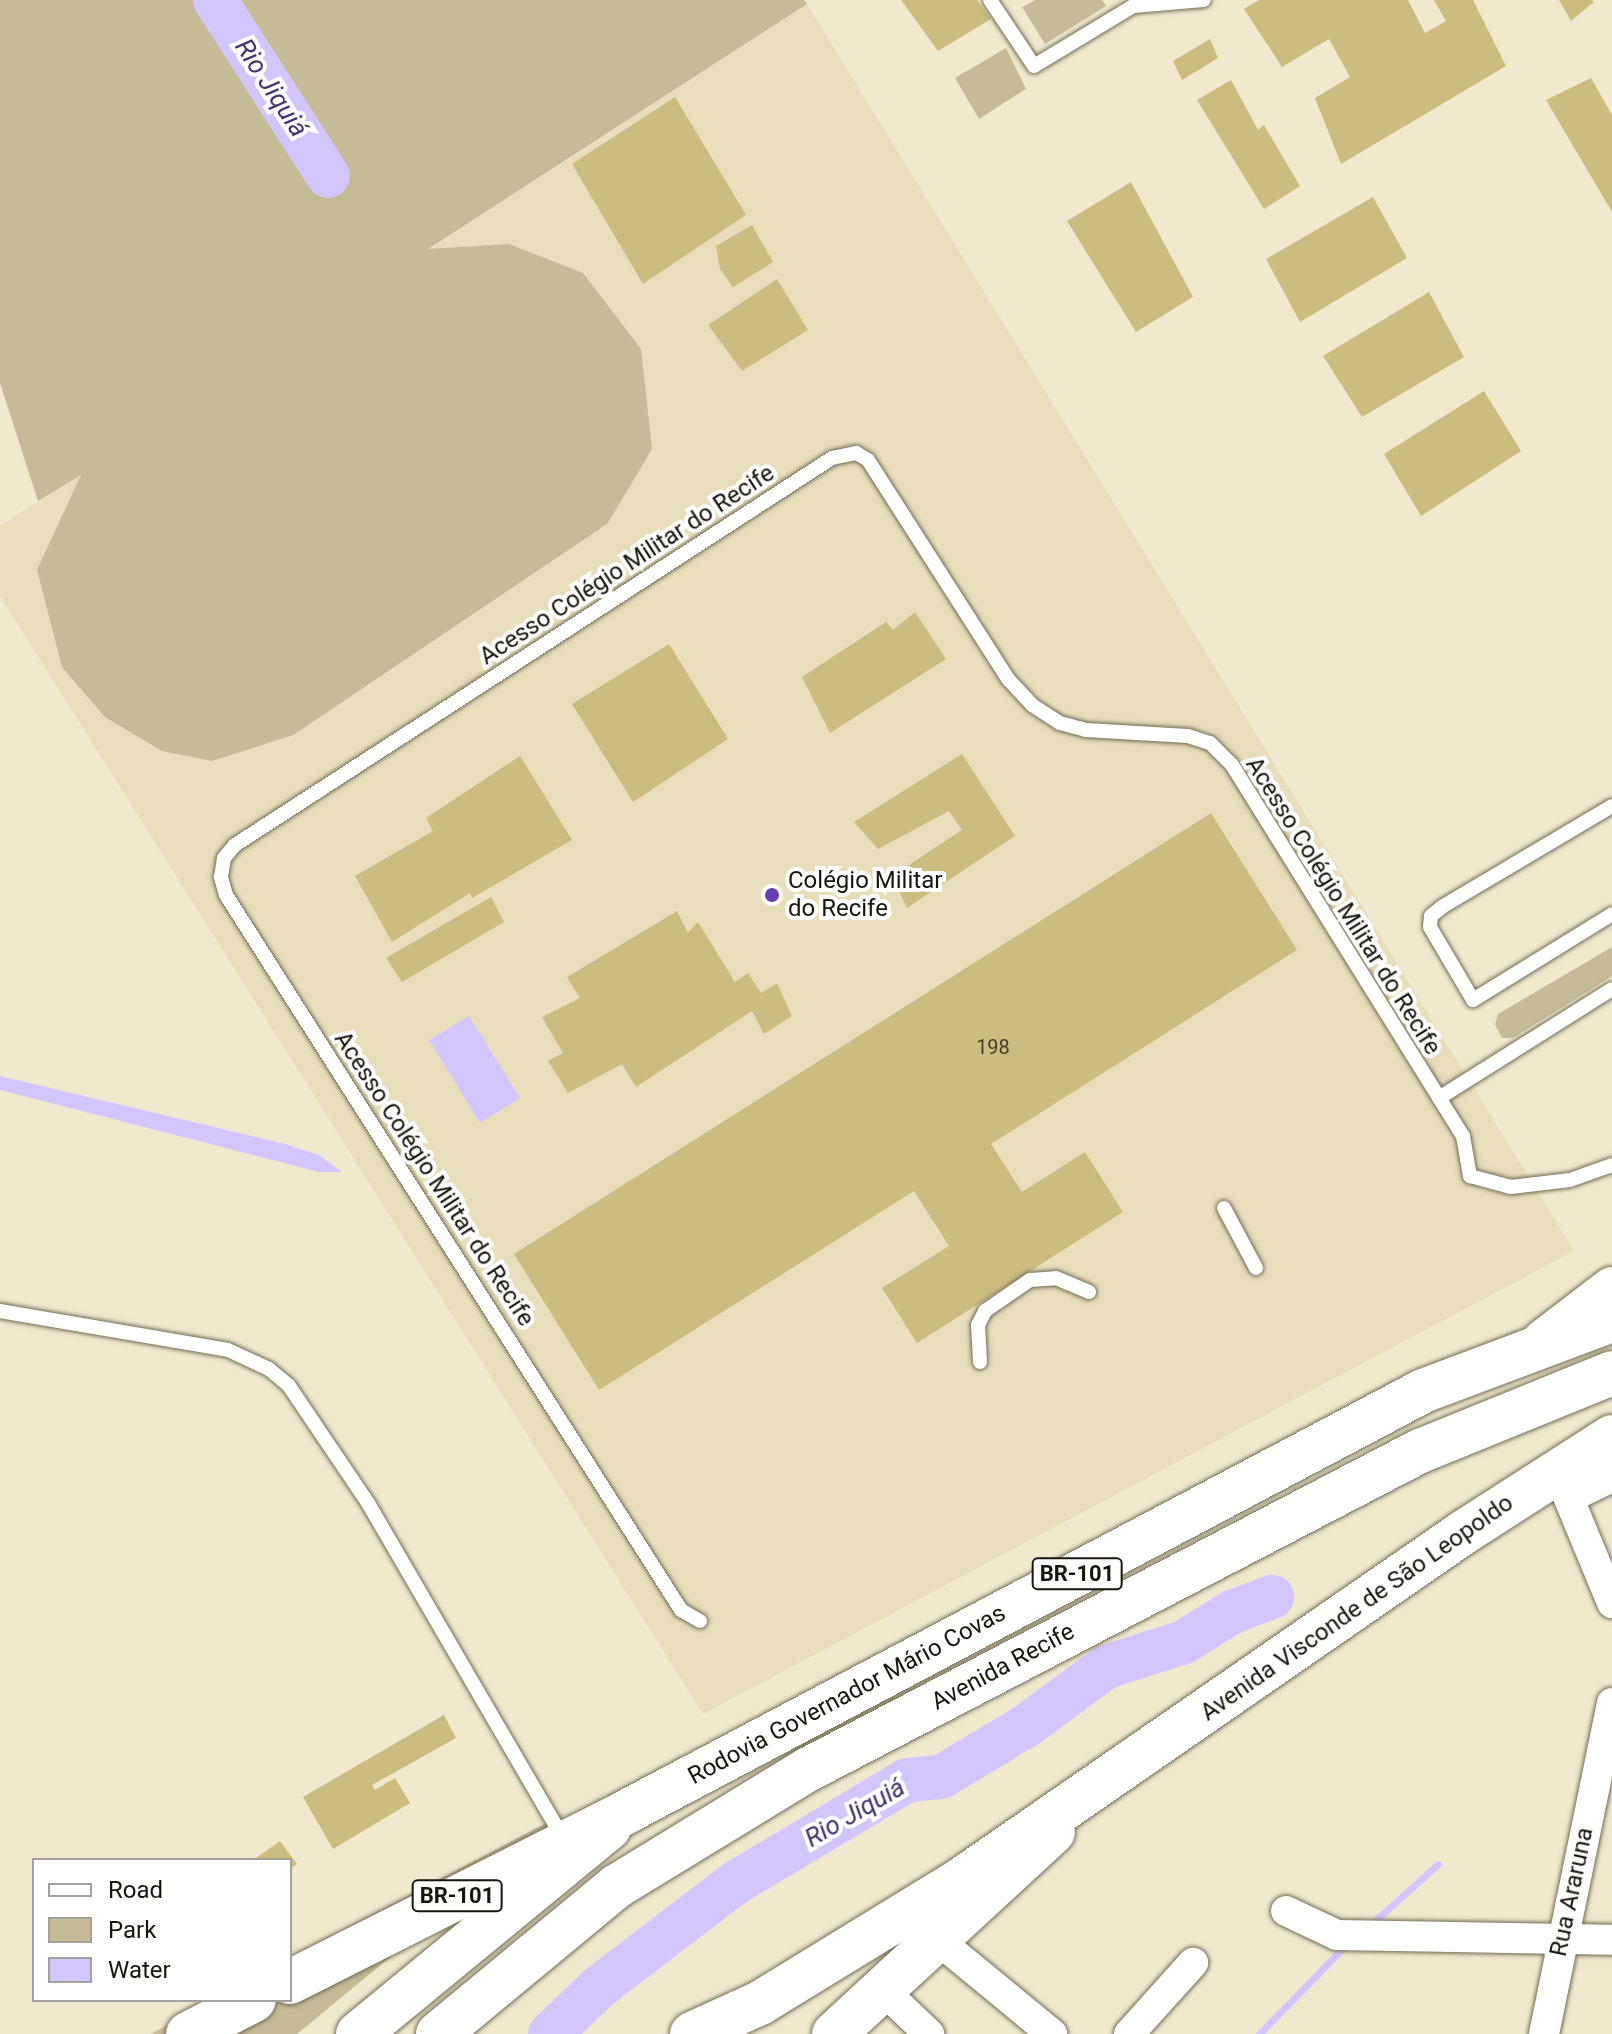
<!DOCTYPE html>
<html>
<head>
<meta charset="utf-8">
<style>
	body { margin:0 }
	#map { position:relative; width:1612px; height:2034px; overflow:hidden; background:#f0e9ce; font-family:Roboto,sans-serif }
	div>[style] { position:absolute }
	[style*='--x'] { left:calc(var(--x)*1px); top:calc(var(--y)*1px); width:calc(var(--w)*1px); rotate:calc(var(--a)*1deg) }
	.built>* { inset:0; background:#e8debc }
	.green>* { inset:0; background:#c5bb97 }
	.water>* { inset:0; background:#d3c6ff }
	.stream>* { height:7px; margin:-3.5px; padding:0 3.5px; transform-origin:3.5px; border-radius:3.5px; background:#d3c6ff }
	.river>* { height:44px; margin:-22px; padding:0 22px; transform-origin:22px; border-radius:22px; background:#d3c6ff }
	.building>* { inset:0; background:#ccbc80 }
	.roads { filter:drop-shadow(0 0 2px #726c54) drop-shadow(0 0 2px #726c54) }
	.lane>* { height:14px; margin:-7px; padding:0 7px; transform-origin:7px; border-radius:7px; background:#fff }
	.street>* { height:30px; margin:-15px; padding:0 15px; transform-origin:15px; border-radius:15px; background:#fff }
	.secondary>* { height:42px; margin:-21px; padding:0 21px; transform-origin:21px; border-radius:21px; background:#fff }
	.primary>* { height:44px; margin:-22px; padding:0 22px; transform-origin:22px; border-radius:22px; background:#fff }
	.highway>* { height:44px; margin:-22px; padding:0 22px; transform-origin:22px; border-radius:22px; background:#fff }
	.dots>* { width:22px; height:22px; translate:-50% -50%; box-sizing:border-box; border:4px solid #fff; border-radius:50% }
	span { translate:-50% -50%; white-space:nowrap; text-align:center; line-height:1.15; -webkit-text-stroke:8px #fff; paint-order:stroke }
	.number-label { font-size:20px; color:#453f29 }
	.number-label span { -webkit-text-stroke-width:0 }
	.shield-label span { padding:2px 6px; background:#fff; border:2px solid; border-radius:6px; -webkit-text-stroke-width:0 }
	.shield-label { font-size:22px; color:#18150c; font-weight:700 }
	.street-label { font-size:24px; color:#18150c }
	.poi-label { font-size:24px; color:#18150c }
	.left { translate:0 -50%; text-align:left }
	.water-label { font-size:26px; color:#453073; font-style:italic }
	.legend { position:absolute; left:32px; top:1858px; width:260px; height:144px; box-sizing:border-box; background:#fff; border:2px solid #a3a19e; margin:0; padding:10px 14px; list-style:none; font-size:24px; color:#18150c }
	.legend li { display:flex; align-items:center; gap:16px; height:40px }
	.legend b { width:40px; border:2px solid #a3a19e }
</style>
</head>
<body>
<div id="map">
	<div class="built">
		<div style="clip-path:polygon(807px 4px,1574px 1251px,703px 1714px,0 596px,0 526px)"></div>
	</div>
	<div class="green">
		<div style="clip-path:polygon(0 0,804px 0,807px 4px,428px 249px,509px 244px,583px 273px,641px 349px,652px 449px,607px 524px,293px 735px,212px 761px,162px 751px,105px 717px,62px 667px,37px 570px,81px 475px,38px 501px,0 383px)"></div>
		<div style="clip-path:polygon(1035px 0,1102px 0,1106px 6px,1045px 44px,1022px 7px)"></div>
		<div style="clip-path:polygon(1006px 48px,1026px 89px,979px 119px,955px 78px)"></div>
		<div style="clip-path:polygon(1612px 947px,1612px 976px,1513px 1038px,1502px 1038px,1495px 1025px,1498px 1014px)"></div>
		<div style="clip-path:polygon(565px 1813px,297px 2034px,151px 2034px,212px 2000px,290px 2000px,290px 1958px)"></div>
	</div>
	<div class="water">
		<div style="clip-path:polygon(469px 1016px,520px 1098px,480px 1123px,429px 1040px)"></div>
		<div style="clip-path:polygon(0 1076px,285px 1144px,319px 1155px,342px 1172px,319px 1172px,0 1090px)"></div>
	</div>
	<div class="stream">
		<div style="--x:1368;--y:1927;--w:94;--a:-42"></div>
		<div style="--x:1259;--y:2034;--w:124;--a:-45.7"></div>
	</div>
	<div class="river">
		<div style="--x:215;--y:0;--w:209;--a:57.3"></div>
		<div style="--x:550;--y:2034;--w:68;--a:-43.8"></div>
		<div style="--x:599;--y:1987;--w:171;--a:-37.4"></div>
		<div style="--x:735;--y:1883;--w:200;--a:-30.9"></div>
		<div style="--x:907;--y:1780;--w:34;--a:-5"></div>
		<div style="--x:941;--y:1777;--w:99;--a:-31"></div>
		<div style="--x:1026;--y:1726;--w:99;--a:-36.4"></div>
		<div style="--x:1106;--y:1667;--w:82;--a:-17.8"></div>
		<div style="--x:1184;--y:1642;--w:57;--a:-32"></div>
		<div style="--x:1232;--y:1612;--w:43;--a:-20.6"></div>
	</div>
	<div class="building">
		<div style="clip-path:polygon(901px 0,977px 0,991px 19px,938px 51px)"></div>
		<div style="clip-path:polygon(1259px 0,1408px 0,1425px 33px,1446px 21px,1434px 0,1473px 0,1506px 66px,1341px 164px,1315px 98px,1350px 77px,1329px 39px,1282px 67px,1244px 9px)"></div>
		<div style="clip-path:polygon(1559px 0,1592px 0,1594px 2px,1571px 21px)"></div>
		<div style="clip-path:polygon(1210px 39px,1218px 58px,1182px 80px,1173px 61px)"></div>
		<div style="clip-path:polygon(1591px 78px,1612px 115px,1612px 212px,1546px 100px)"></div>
		<div style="clip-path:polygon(1231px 80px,1258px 130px,1264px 125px,1300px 186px,1264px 209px,1197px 100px)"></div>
		<div style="clip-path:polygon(675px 97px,746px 215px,643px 284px,572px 164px)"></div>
		<div style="clip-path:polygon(1131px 182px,1193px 297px,1136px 332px,1067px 221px)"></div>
		<div style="clip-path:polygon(1373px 197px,1407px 258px,1300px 322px,1266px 259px)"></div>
		<div style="clip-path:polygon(752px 225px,773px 262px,733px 287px,720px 269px,716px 246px)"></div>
		<div style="clip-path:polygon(777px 279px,808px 330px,742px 371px,708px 325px)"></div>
		<div style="clip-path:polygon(1429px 292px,1464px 357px,1362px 417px,1323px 356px)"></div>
		<div style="clip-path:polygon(1484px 391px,1521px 451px,1421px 516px,1384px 454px)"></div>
		<div style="clip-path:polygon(915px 612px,946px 659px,830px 733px,802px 677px,886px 622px,893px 630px)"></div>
		<div style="clip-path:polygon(669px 644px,728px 739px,633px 802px,572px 704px)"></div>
		<div style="clip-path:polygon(962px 754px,1015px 836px,907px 908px,892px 876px,962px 830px,949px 811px,878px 849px,854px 822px)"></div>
		<div style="clip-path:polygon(520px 756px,572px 840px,472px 898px,470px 893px,392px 942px,355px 876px,433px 831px,426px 818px)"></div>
		<div style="clip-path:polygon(1211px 813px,1297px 950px,991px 1144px,1022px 1192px,1085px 1152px,1123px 1212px,917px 1343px,882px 1288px,949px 1246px,914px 1191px,599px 1390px,514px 1254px)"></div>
		<div style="clip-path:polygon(491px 897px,504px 922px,402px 982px,386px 958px)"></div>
		<div style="clip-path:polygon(677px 911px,688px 933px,698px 922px,735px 982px,748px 973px,761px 993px,777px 983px,792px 1016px,764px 1034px,752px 1011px,636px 1087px,622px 1064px,568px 1093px,548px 1061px,563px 1053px,542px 1017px,580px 998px,567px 977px)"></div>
		<div style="clip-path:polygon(444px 1715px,456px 1738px,372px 1785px,375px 1790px,395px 1778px,410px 1803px,333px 1849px,303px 1797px)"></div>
		<div style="clip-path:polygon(280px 1841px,297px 1864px,290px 1869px,290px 1860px,253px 1860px)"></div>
	</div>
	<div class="roads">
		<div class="lane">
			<div style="--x:990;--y:0;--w:79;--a:56.3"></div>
			<div style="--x:1034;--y:66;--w:116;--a:-31.2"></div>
			<div style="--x:1133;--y:6;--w:71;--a:-4.8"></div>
			<div style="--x:1612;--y:806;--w:198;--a:149.3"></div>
			<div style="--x:1442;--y:907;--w:14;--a:141"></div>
			<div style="--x:1431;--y:916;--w:11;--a:95"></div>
			<div style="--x:1430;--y:927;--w:85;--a:59.5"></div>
			<div style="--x:1473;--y:1000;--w:163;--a:-31.7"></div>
			<div style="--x:1439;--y:1098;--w:204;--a:-32.2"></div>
			<div style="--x:1224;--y:1208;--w:68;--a:61.9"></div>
			<div style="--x:0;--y:1311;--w:231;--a:9.7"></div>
			<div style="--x:228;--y:1350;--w:45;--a:24.9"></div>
			<div style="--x:269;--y:1369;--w:26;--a:40"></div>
			<div style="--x:289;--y:1386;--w:141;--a:56"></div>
			<div style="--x:368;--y:1503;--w:390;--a:59.8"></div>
			<div style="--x:980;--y:1362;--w:37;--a:-93"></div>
			<div style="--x:978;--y:1325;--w:16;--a:-63"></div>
			<div style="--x:985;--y:1311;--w:55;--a:-34.6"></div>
			<div style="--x:1030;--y:1280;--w:26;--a:-4"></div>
			<div style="--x:1056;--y:1278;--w:36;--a:23"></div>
			<div style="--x:700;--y:1621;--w:22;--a:-150"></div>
			<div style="--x:681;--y:1610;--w:847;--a:-122.47"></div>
			<div style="--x:226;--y:895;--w:19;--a:-106"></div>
			<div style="--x:221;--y:877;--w:19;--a:-81"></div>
			<div style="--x:224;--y:858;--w:17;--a:-50"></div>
			<div style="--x:235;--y:845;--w:711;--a:-32.95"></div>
			<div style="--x:832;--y:458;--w:25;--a:-12"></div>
			<div style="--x:856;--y:453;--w:14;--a:30"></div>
			<div style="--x:868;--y:460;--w:260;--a:57.4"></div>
			<div style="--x:1008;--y:679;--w:35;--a:47"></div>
			<div style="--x:1032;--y:705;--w:33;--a:33"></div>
			<div style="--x:1060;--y:723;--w:27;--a:15"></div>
			<div style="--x:1086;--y:730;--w:102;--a:3.4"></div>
			<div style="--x:1188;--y:736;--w:23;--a:18"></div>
			<div style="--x:1210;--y:743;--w:31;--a:45"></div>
			<div style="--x:1232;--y:765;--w:437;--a:58.1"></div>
			<div style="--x:1463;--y:1136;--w:41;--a:80.1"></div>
			<div style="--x:1470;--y:1176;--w:42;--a:15"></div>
			<div style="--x:1511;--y:1187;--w:59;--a:-6.8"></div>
			<div style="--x:1570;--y:1180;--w:45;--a:-19.7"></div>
		</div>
		<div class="street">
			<div style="--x:1557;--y:1470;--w:144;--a:67.5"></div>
			<div style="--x:1571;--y:1497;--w:46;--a:-26"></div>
			<div style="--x:1286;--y:1911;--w:56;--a:25.2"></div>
			<div style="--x:1337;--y:1935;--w:275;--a:1"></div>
			<div style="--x:938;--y:1940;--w:148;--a:39.5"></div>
			<div style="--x:883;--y:1990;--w:64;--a:43.7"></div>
			<div style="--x:1129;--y:2034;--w:96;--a:-48"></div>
			<div style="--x:1544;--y:2034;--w:338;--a:-78.4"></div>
		</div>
		<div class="secondary">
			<div style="--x:1543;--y:1341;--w:87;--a:-37.5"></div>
		</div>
		<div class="primary">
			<div style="--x:358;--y:2034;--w:325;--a:-39.4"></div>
			<div style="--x:438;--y:2034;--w:232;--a:-39.6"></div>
			<div style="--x:617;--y:1886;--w:225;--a:-31.4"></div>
			<div style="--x:809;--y:1769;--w:689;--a:-27.5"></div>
			<div style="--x:1420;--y:1451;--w:207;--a:-22.1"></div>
			<div style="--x:834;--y:2034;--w:298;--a:-42.7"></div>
		</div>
		<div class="highway">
			<div style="--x:290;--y:1982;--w:377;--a:-26.8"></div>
			<div style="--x:626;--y:1812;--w:901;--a:-27.84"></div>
			<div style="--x:1423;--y:1391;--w:202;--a:-20.6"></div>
			<div style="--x:188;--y:2034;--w:74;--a:-27.3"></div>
			<div style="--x:692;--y:2034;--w:75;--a:-24.5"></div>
			<div style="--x:760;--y:2003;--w:237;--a:-31.5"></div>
			<div style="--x:962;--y:1879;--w:610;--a:-34.65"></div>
			<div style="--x:1464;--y:1532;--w:176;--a:-32.7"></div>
		</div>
	</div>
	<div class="dots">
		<div style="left:772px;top:895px;background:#693fb7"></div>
	</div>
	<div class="number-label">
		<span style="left:993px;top:1047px">198</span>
	</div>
	<div class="shield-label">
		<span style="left:1077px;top:1574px">BR-101</span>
		<span style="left:457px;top:1896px">BR-101</span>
	</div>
	<div class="street-label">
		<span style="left:627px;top:565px;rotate:-33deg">Acesso Colégio Militar do Recife</span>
		<span style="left:1343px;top:906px;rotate:58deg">Acesso Colégio Militar do Recife</span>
		<span style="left:434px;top:1179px;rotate:57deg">Acesso Colégio Militar do Recife</span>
		<span style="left:1357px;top:1608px;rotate:-35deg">Avenida Visconde de São Leopoldo</span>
		<span style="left:1003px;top:1667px;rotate:-28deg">Avenida Recife</span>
		<span style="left:847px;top:1695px;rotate:-28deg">Rodovia Governador Mário Covas</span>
		<span style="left:1572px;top:1892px;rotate:-78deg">Rua Araruna</span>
	</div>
	<div class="poi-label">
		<span class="left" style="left:788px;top:895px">Colégio Militar<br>do Recife</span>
	</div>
	<div class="water-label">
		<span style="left:271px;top:88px;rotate:57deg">Rio Jiquiá</span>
		<span style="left:855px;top:1813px;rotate:-30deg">Rio Jiquiá</span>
	</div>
	<ul class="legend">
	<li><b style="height:10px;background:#fff"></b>Road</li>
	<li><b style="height:22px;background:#c5bb97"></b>Park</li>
	<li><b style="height:22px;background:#d3c6ff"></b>Water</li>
	</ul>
</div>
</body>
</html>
